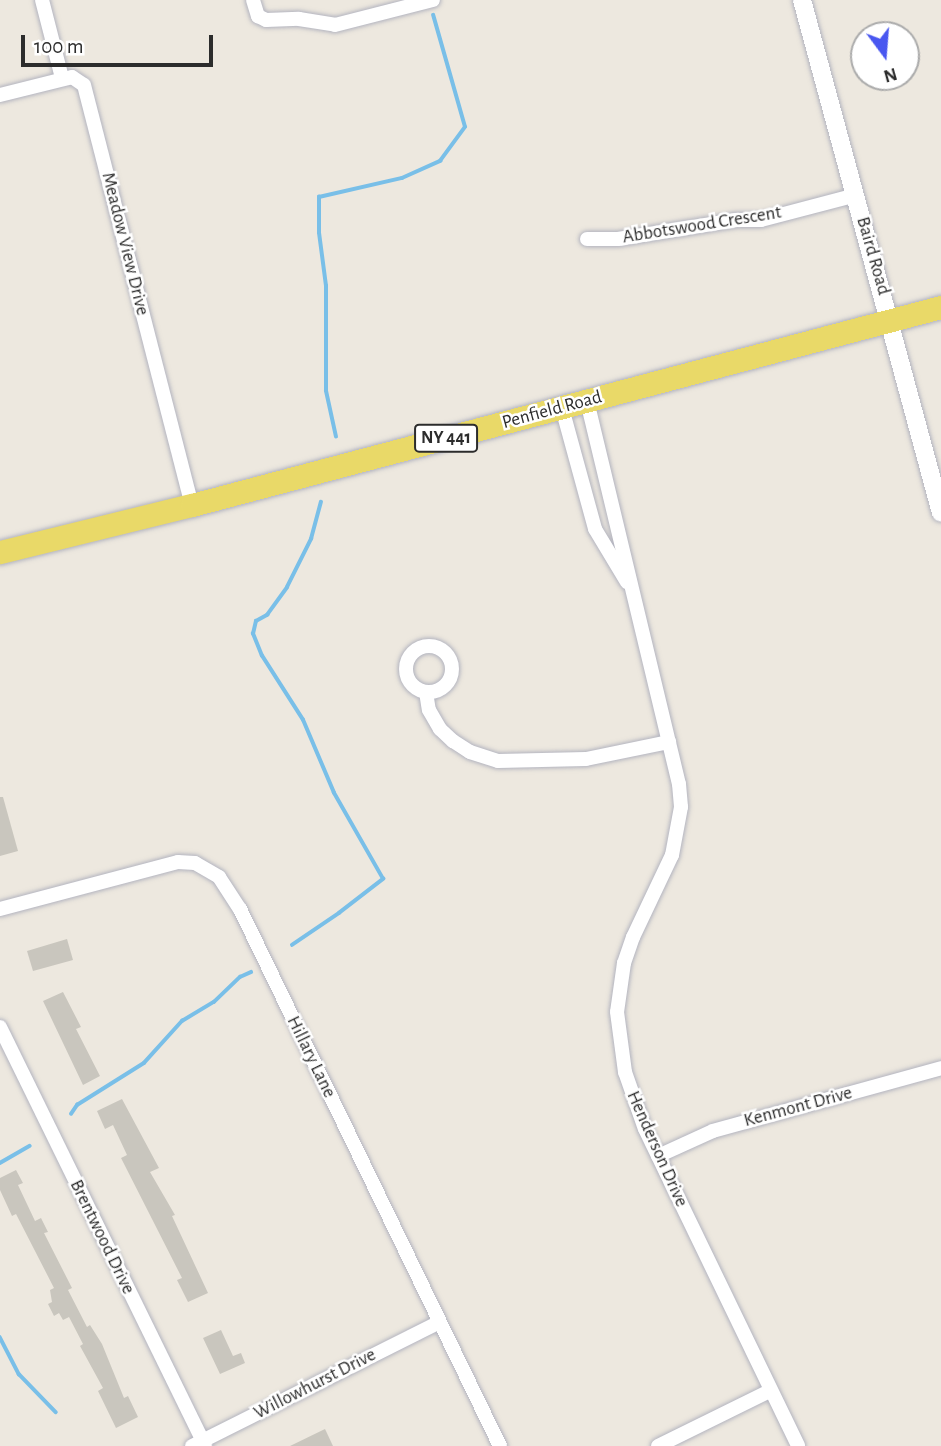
<!DOCTYPE html>
<html>
<head>
<meta charset="utf-8">
<style>
	body { margin:0 }
	#map { position:relative; width:941px; height:1446px; overflow:hidden; background:#ede8df; font-family:"Alegreya Sans",sans-serif }
	div>[style] { position:absolute }
	[style*='--x'] { left:calc(var(--x)*1px); top:calc(var(--y)*1px); width:calc(var(--w)*1px); rotate:calc(var(--a)*1deg) }
	.stream>* { height:3.5px; margin:-1.75px; padding:0 1.75px; transform-origin:1.75px; border-radius:1.75px; background:#79bfe8 }
	.building>* { inset:0; background:#c9c6be }
	.roads { filter:drop-shadow(0 0 2px #b3b4bf) drop-shadow(0 0 2px #b3b4bf) }
	.minor>* { height:14px; margin:-7px; padding:0 7px; transform-origin:7px; border-radius:7px; background:#fff }
	.minor>.ring { margin:-7px; padding:0; box-sizing:content-box; background:none; border:14px solid #fff; border-radius:50% }
	.tertiary>* { height:18px; margin:-9px; padding:0 9px; transform-origin:9px; border-radius:9px; background:#fff }
	.primary>* { height:23px; margin:-11.5px; padding:0 11.5px; transform-origin:11.5px; border-radius:11.5px; background:#e9d968 }
	span { translate:-50% -50%; white-space:nowrap; text-align:center; line-height:1.15; -webkit-text-stroke:5px #fff; paint-order:stroke }
	.shield-label span { padding:2px 5px; background:#fff; border:2px solid; border-radius:5px; -webkit-text-stroke-width:0 }
	.shield-label { font-size:18px; color:#2c2c2c; font-weight:700 }
	.street-label { font-size:19px; color:#2c2c2c }
	.north { position:absolute; left:850px; top:21px; width:70px; height:70px; box-sizing:border-box; background:#fff; border:2px solid #ababab; border-radius:50%; rotate:164deg; font-size:19px; font-weight:700; line-height:28px; text-align:center; color:#2c2c2c }
	.north::after { content:''; display:block; margin:auto; width:24px; height:32px; background:#4957f0; clip-path:polygon(50% 0,100% 100%,50% 72%,0 100%) }
	.scale { position:absolute; left:21px; top:35px; width:192px; height:32px; box-sizing:border-box; border:4px solid #2c2c2c; border-top:0; padding-left:9px; font-size:21px; line-height:24px; white-space:nowrap; color:#2c2c2c; -webkit-text-stroke:5px #fff; paint-order:stroke }
</style>
</head>
<body>
<div id="map">
	<div class="stream">
		<div style="--x:336;--y:437;--w:47;--a:-102.3"></div>
		<div style="--x:326;--y:391;--w:105;--a:-90"></div>
		<div style="--x:326;--y:286;--w:53;--a:-97.5"></div>
		<div style="--x:319;--y:233;--w:36;--a:-90"></div>
		<div style="--x:319;--y:197;--w:85;--a:-12.9"></div>
		<div style="--x:402;--y:178;--w:42;--a:-24.1"></div>
		<div style="--x:440;--y:161;--w:42;--a:-53.7"></div>
		<div style="--x:465;--y:127;--w:116;--a:-105.9"></div>
		<div style="--x:292;--y:945;--w:57;--a:-34.2"></div>
		<div style="--x:339;--y:913;--w:56;--a:-37.7"></div>
		<div style="--x:383;--y:879;--w:99;--a:-119.7"></div>
		<div style="--x:334;--y:793;--w:79;--a:-113"></div>
		<div style="--x:303;--y:720;--w:76;--a:-122.6"></div>
		<div style="--x:262;--y:656;--w:24;--a:-112"></div>
		<div style="--x:253;--y:634;--w:13;--a:-77"></div>
		<div style="--x:256;--y:621;--w:13;--a:-29"></div>
		<div style="--x:267;--y:615;--w:34;--a:-54"></div>
		<div style="--x:287;--y:587;--w:54;--a:-63.4"></div>
		<div style="--x:311;--y:539;--w:38;--a:-75"></div>
		<div style="--x:71;--y:1114;--w:11;--a:-56"></div>
		<div style="--x:77;--y:1105;--w:79;--a:-32.1"></div>
		<div style="--x:144;--y:1063;--w:57;--a:-47.9"></div>
		<div style="--x:182;--y:1021;--w:37;--a:-31"></div>
		<div style="--x:214;--y:1002;--w:36;--a:-44"></div>
		<div style="--x:240;--y:977;--w:12;--a:-24"></div>
		<div style="--x:0;--y:1163;--w:34;--a:-30"></div>
		<div style="--x:0;--y:1337;--w:42;--a:62.8"></div>
		<div style="--x:19;--y:1374;--w:53;--a:45.8"></div>
	</div>
	<div class="building">
		<div style="clip-path:polygon(0 797px,3px 797px,18px 851px,0 856px)"></div>
		<div style="clip-path:polygon(67px 939px,73px 960px,33px 971px,27px 951px)"></div>
		<div style="clip-path:polygon(63px 992px,81px 1027px,76px 1029px,100px 1076px,83px 1085px,43px 1001px)"></div>
		<div style="clip-path:polygon(122px 1099px,159px 1168px,150px 1172px,175px 1215px,172px 1216px,208px 1293px,188px 1302px,177px 1280px,182px 1278px,121px 1158px,127px 1155px,113px 1125px,105px 1129px,97px 1111px)"></div>
		<div style="clip-path:polygon(16px 1170px,23px 1183px,18px 1185px,35px 1221px,41px 1218px,48px 1232px,44px 1233px,72px 1288px,68px 1290px,87px 1327px,90px 1325px,102px 1344px,124px 1398px,128px 1396px,138px 1417px,116px 1428px,98px 1391px,103px 1388px,80px 1346px,83px 1344px,69px 1317px,63px 1320px,59px 1313px,54px 1316px,48px 1304px,52px 1302px,50px 1290px,54px 1288px,16px 1214px,12px 1216px,0 1190px,0 1178px)"></div>
		<div style="clip-path:polygon(221px 1330px,233px 1356px,241px 1353px,245px 1363px,220px 1374px,203px 1338px)"></div>
		<div style="clip-path:polygon(325px 1429px,333px 1446px,290px 1446px)"></div>
	</div>
	<div class="roads">
		<div class="minor">
			<div style="--x:42;--y:0;--w:81;--a:75.6"></div>
			<div style="--x:253;--y:0;--w:17;--a:73"></div>
			<div style="--x:258;--y:16;--w:9;--a:27"></div>
			<div style="--x:266;--y:20;--w:33;--a:-2"></div>
			<div style="--x:299;--y:19;--w:36;--a:9"></div>
			<div style="--x:335;--y:25;--w:101;--a:-14.3"></div>
			<div style="--x:0;--y:95;--w:74;--a:-14"></div>
			<div style="--x:72;--y:77;--w:14;--a:34"></div>
			<div style="--x:84;--y:85;--w:434;--a:75.6"></div>
			<div style="--x:587;--y:239;--w:31;--a:0"></div>
			<div style="--x:618;--y:239;--w:120;--a:-9.1"></div>
			<div style="--x:736;--y:220;--w:25;--a:0"></div>
			<div style="--x:761;--y:220;--w:98;--a:-14.7"></div>
			<div style="--x:587;--y:401;--w:394;--a:76.5"></div>
			<div style="--x:679;--y:784;--w:23;--a:85"></div>
			<div style="--x:681;--y:807;--w:49;--a:100.6"></div>
			<div style="--x:672;--y:855;--w:91;--a:115.4"></div>
			<div style="--x:633;--y:937;--w:28;--a:109"></div>
			<div style="--x:624;--y:963;--w:49;--a:98.1"></div>
			<div style="--x:617;--y:1012;--w:61;--a:82.4"></div>
			<div style="--x:625;--y:1072;--w:60;--a:70.7"></div>
			<div style="--x:645;--y:1129;--w:352;--a:64.2"></div>
			<div style="--x:562;--y:408;--w:125;--a:74.7"></div>
			<div style="--x:595;--y:529;--w:62;--a:58.9"></div>
			<div class="ring" style="left:406px;top:646px;width:32px;height:32px"></div>
			<div style="--x:426;--y:692;--w:18;--a:81"></div>
			<div style="--x:429;--y:710;--w:22;--a:60"></div>
			<div style="--x:440;--y:729;--w:18;--a:43"></div>
			<div style="--x:453;--y:741;--w:20;--a:33"></div>
			<div style="--x:470;--y:752;--w:29;--a:18"></div>
			<div style="--x:498;--y:761;--w:88;--a:-1.3"></div>
			<div style="--x:586;--y:759;--w:85;--a:-11.6"></div>
			<div style="--x:0;--y:909;--w:184;--a:-14.8"></div>
			<div style="--x:178;--y:862;--w:17;--a:3"></div>
			<div style="--x:195;--y:863;--w:28;--a:30"></div>
			<div style="--x:219;--y:877;--w:38;--a:57"></div>
			<div style="--x:240;--y:909;--w:597;--a:64.17"></div>
			<div style="--x:0;--y:1027;--w:466;--a:63.9"></div>
			<div style="--x:658;--y:1156;--w:60;--a:-24.4"></div>
			<div style="--x:713;--y:1131;--w:237;--a:-15.4"></div>
			<div style="--x:192;--y:1446;--w:275;--a:-26.6"></div>
			<div style="--x:658;--y:1446;--w:125;--a:-26.2"></div>
		</div>
		<div class="tertiary">
			<div style="--x:802;--y:0;--w:531;--a:74.84"></div>
		</div>
		<div class="primary">
			<div style="--x:0;--y:552;--w:198;--a:-13.8"></div>
			<div style="--x:192;--y:505;--w:775;--a:-14.81"></div>
		</div>
	</div>
	<div class="shield-label">
		<span style="left:446px;top:438px">NY 441</span>
	</div>
	<div class="street-label">
		<span style="left:702px;top:225px;rotate:-9deg">Abbotswood Crescent</span>
		<span style="left:125px;top:244px;rotate:76deg">Meadow View Drive</span>
		<span style="left:873px;top:256px;rotate:74deg">Baird Road</span>
		<span style="left:552px;top:410px;rotate:-15deg">Penfield Road</span>
		<span style="left:311px;top:1057px;rotate:64deg">Hillary Lane</span>
		<span style="left:798px;top:1107px;rotate:-15deg">Kenmont Drive</span>
		<span style="left:657px;top:1149px;rotate:66deg">Henderson Drive</span>
		<span style="left:102px;top:1237px;rotate:64deg">Brentwood Drive</span>
		<span style="left:315px;top:1384px;rotate:-27deg">Willowhurst Drive</span>
	</div>
	<div class="north">N</div>
	<div class="scale">100 m</div>
</div>
</body>
</html>
